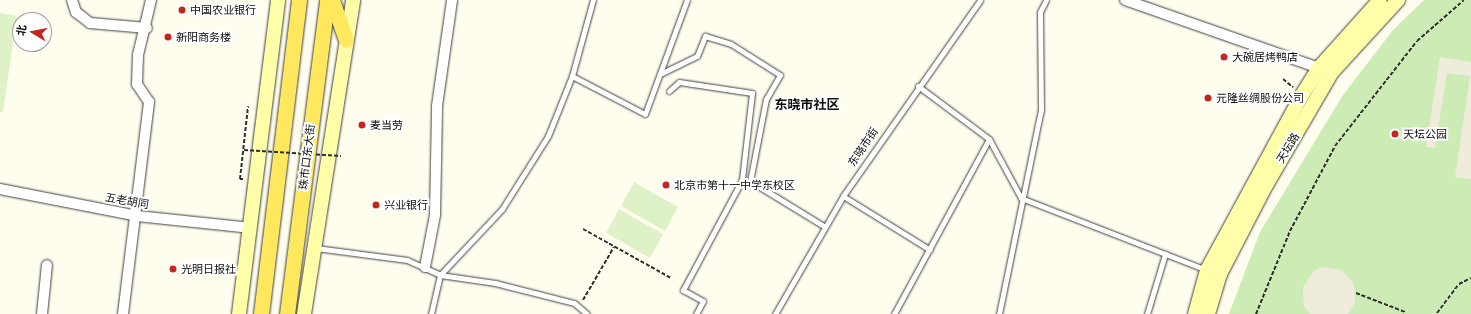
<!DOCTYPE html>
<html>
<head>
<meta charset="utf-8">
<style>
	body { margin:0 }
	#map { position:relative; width:1471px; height:314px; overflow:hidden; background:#fffded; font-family:"Crimson Pro","Noto Sans SC",serif }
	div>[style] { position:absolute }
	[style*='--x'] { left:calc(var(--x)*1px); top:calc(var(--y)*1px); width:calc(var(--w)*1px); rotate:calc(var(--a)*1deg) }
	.green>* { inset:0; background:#ccebb5 }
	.pitch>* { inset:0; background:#dff2c7 }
	.plaza>* { inset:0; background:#efecdc }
	.path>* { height:2px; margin-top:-1px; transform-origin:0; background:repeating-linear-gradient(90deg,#2f2f2f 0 4px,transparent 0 6px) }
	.roads { filter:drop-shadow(0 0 1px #404040) drop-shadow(0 0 1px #404040) }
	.lane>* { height:5px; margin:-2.5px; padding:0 2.5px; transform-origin:2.5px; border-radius:2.5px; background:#fff }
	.street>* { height:10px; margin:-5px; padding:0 5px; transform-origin:5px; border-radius:5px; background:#fff }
	.secondary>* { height:14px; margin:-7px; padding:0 7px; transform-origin:7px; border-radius:7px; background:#fffea8 }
	.primary>* { height:15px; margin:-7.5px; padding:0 7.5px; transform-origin:7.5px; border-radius:7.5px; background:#ffe75e }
	.path-bridge>* { height:2px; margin-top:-1px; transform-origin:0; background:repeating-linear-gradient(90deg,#2f2f2f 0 4px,transparent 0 6px) }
	.dots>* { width:11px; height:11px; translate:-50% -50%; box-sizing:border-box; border:2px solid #fff; border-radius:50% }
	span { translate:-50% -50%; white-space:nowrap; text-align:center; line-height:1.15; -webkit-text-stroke:4px #fff; paint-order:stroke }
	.poi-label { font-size:11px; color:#0d0d0d }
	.left { translate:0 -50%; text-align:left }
	.street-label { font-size:11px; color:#0d0d0d }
	.quarter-label { font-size:13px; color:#0d0d0d; font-weight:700 }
	.north { position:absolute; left:12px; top:12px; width:40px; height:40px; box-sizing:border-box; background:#fff; border:1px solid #9e9e9e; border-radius:50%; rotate:280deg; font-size:11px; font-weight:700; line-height:16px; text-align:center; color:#0d0d0d }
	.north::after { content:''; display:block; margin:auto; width:14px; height:18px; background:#c4261f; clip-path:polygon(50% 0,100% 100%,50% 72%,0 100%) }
</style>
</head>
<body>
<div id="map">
	<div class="green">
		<div style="clip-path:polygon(1424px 0,1471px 0,1471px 314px,1229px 314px,1260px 232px,1343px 95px,1393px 30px)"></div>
	</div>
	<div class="pitch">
		<div style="clip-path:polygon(0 13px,17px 16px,3px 112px,0 112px)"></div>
		<div style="clip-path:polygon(634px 182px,678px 207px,665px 231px,621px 206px)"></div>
		<div style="clip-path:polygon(619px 209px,663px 234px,650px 258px,606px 233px)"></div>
	</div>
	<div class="plaza">
		<div style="clip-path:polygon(1440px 57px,1471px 62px,1471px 179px,1455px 177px,1470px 76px,1447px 73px,1435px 148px,1426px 147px)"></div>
		<div style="clip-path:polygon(1323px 267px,1342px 270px,1354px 284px,1355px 302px,1348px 314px,1310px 314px,1304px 306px,1303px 287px,1314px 271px)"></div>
	</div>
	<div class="path">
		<div style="--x:1283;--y:79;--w:13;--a:39"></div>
		<div style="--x:243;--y:179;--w:3;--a:180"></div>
		<div style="--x:240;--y:179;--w:73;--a:-83.7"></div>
		<div style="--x:583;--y:229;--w:101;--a:29.1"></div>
		<div style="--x:1356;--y:293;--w:53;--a:21.2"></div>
		<div style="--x:583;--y:300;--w:61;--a:-59.7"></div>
		<div style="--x:1437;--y:313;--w:36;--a:-53"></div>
		<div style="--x:1459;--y:284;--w:13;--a:-27"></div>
		<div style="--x:1256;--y:314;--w:90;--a:-67.7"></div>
		<div style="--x:1290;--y:231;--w:96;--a:-62.1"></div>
		<div style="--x:1335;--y:146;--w:133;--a:-52"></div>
		<div style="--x:1417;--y:41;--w:62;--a:-41.1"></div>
	</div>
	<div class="roads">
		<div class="lane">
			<div style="--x:660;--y:74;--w:41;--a:-25.9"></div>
			<div style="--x:697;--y:56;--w:22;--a:-68"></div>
			<div style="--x:705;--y:36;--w:27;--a:17"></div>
			<div style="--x:731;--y:44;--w:58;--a:32.3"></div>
			<div style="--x:780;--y:75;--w:28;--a:120"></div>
			<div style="--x:766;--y:99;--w:84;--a:101"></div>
			<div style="--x:750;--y:181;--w:88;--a:31.5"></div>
			<div style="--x:572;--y:76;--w:82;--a:27.5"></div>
			<div style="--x:645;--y:114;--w:121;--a:-69.8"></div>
			<div style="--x:918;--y:86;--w:89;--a:36.7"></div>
			<div style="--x:989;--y:139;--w:67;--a:61.5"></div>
			<div style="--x:1021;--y:198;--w:199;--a:21.2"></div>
			<div style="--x:669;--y:91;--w:13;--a:-42"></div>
			<div style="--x:679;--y:82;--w:74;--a:8.6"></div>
			<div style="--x:752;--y:93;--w:88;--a:96.6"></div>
			<div style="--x:742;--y:180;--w:125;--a:118.2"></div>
			<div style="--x:683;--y:290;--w:23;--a:29"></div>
			<div style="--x:703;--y:301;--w:15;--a:118"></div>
			<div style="--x:843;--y:196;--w:102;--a:31.8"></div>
			<div style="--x:316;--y:248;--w:92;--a:7.5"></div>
			<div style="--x:407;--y:260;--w:36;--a:24"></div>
			<div style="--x:440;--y:275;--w:56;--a:8.3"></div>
			<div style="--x:495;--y:283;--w:81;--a:14.2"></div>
			<div style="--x:574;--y:303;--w:17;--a:40"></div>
			<div style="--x:431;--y:314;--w:40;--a:-77"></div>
			<div style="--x:440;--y:275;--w:91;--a:-46.8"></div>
			<div style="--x:502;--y:209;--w:86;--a:-57.8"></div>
			<div style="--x:548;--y:136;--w:65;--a:-68.2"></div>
			<div style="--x:572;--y:76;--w:79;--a:-74.6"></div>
			<div style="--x:775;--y:314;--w:136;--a:-60"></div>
			<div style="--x:843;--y:196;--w:239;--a:-55"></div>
			<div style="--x:894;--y:314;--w:199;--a:-61.5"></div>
			<div style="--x:999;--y:314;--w:208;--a:-78.4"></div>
			<div style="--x:1041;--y:110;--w:98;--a:-90.6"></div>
			<div style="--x:1040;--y:12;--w:13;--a:-63"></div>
			<div style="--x:1147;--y:314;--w:63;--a:-73.3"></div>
		</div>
		<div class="street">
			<div style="--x:72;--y:0;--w:13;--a:72"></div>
			<div style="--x:76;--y:12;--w:18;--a:38"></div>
			<div style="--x:90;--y:23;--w:57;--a:5"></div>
			<div style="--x:1125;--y:0;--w:206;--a:19.3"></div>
			<div style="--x:0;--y:189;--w:140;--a:11.1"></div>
			<div style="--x:137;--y:216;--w:115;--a:6"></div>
			<div style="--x:425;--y:267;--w:53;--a:-79.1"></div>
			<div style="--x:435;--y:215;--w:109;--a:-88.9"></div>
			<div style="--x:437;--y:106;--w:107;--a:-81.9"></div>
			<div style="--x:42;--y:314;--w:49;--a:-84.2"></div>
			<div style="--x:123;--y:314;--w:214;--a:-83"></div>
			<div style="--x:149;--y:102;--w:22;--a:-124"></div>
			<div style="--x:137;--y:84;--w:29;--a:-88"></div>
			<div style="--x:138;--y:55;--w:57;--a:-76.7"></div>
		</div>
		<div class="secondary">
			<div style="--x:239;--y:314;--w:316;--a:-82.9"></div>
			<div style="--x:304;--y:314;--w:318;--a:-81.1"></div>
			<div style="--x:1195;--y:314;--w:46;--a:-74.7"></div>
			<div style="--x:1207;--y:270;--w:199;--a:-61.5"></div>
			<div style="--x:1302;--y:95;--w:32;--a:-58"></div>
			<div style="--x:1319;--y:68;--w:91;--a:-48.1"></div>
			<div style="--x:1208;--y:314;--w:42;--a:-73.3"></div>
			<div style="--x:1220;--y:274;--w:98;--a:-62.7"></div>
			<div style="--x:1265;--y:187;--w:133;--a:-59.8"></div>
			<div style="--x:1332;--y:72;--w:98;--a:-47.5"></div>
		</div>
		<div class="primary">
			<div style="--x:332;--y:0;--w:42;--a:70.7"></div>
			<div style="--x:261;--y:314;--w:316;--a:-83.1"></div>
			<div style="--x:287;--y:314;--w:317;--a:-82.7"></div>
		</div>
	</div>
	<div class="path-bridge">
		<div style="--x:244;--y:150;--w:97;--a:3.5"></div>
	</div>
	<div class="dots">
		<div style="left:182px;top:10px;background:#c4261f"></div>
		<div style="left:168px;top:37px;background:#c4261f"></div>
		<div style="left:1224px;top:57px;background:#c4261f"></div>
		<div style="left:1208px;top:98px;background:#c4261f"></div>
		<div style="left:362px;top:125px;background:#c4261f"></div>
		<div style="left:1395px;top:134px;background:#c4261f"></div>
		<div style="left:666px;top:185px;background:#c4261f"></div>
		<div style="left:376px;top:205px;background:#c4261f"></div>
		<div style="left:173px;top:269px;background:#c4261f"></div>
	</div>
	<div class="poi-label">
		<span class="left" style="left:190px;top:10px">中国农业银行</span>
		<span class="left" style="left:176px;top:37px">新阳商务楼</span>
		<span class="left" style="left:1232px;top:57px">大碗居烤鸭店</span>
		<span class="left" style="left:1216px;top:98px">元隆丝绸股份公司</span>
		<span class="left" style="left:370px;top:125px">麦当劳</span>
		<span class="left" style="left:1403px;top:134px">天坛公园</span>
		<span class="left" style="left:674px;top:185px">北京市第十一中学东校区</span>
		<span class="left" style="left:384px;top:205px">兴业银行</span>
		<span class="left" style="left:181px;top:269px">光明日报社</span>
	</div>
	<div class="street-label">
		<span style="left:863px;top:147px;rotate:-56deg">东晓市街</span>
		<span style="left:1288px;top:148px;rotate:-59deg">天坛路</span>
		<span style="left:307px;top:157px;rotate:-83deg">珠市口东大街</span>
		<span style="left:127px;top:201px;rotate:10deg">五老胡同</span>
	</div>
	<div class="quarter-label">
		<span style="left:807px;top:105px">东晓市社区</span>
	</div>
	<div class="north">北</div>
</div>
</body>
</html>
